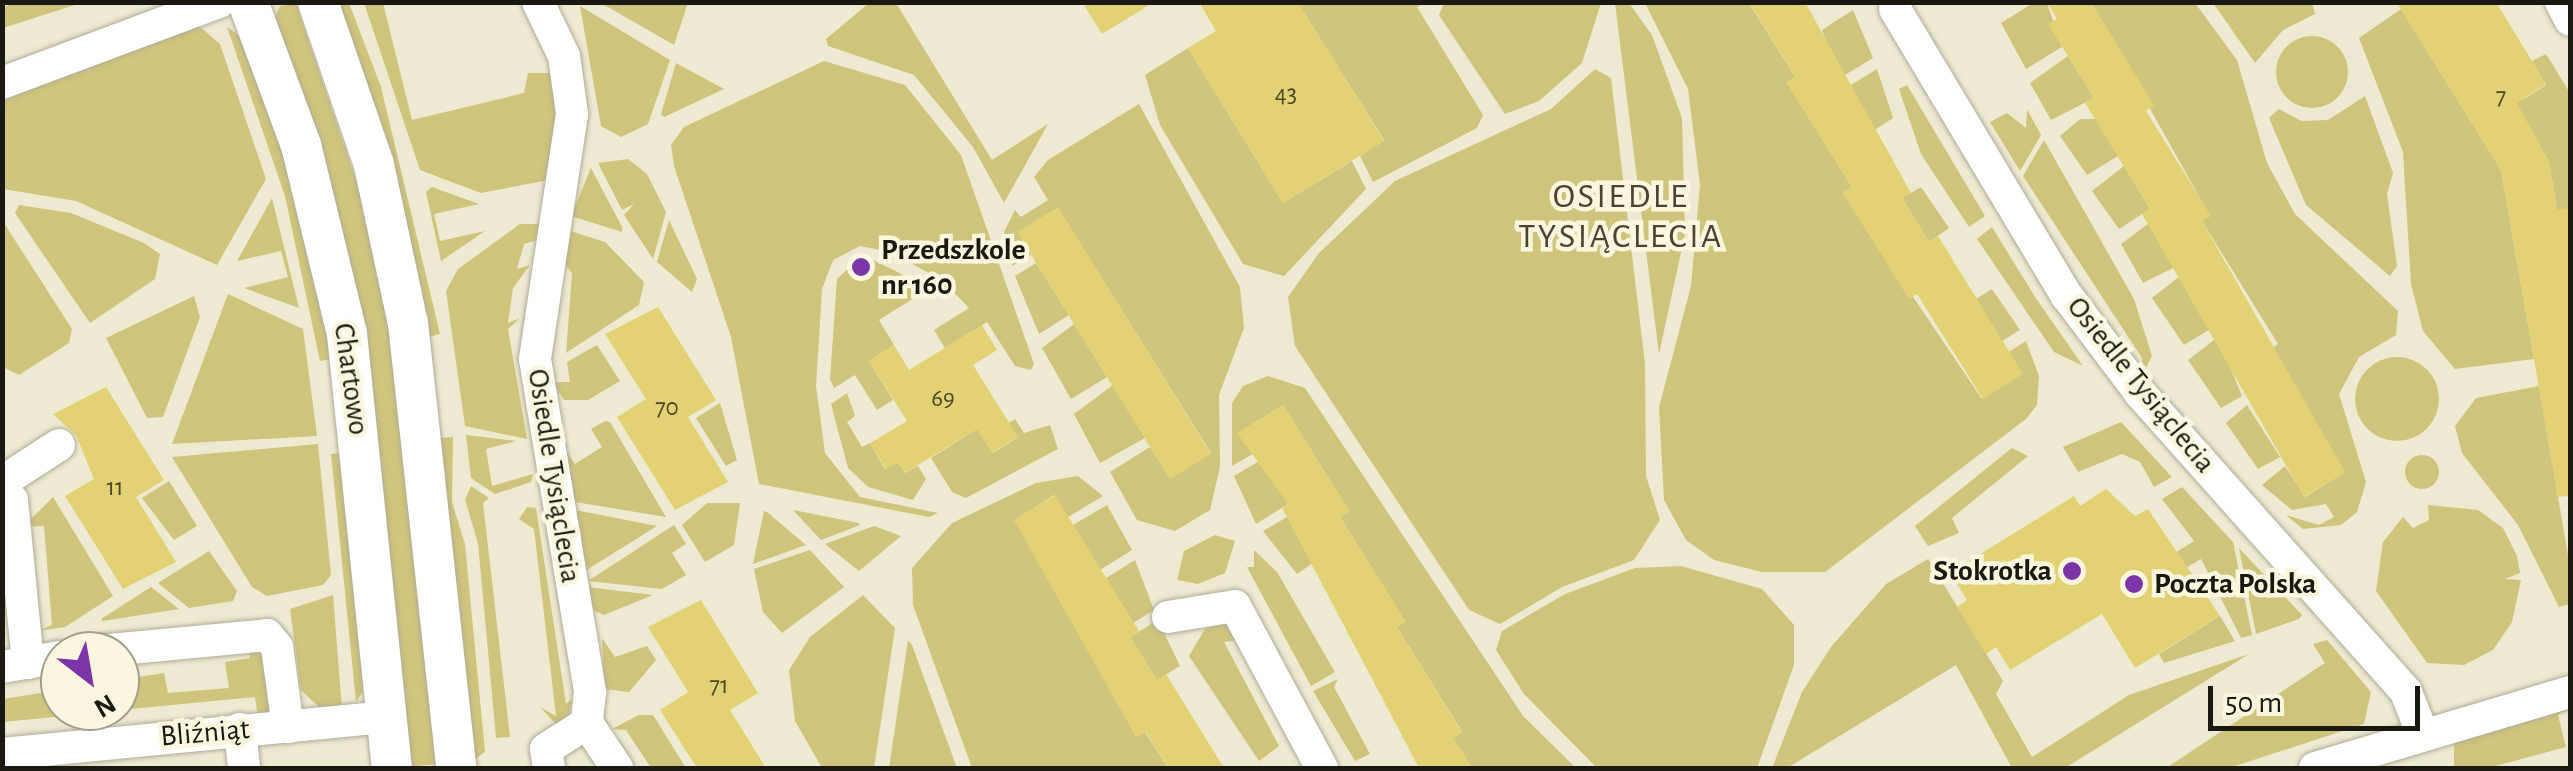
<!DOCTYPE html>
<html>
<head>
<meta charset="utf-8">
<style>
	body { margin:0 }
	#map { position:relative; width:2573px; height:771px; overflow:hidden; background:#eeead1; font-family:"Alegreya Sans",sans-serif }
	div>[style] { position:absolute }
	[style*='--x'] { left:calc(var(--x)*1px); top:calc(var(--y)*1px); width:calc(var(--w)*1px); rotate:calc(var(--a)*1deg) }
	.green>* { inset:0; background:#d0c37b }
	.round { border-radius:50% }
	.building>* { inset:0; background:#e3d273 }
	.roads { filter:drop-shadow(0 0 2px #b0ac95) drop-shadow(0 0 2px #b0ac95) }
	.minor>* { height:32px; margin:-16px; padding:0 16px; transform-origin:16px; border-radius:16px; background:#fff }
	.tertiary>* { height:40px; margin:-20px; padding:0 20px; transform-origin:20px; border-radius:20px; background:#fff }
	.dots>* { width:28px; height:28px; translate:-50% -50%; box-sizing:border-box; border:5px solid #fbf7de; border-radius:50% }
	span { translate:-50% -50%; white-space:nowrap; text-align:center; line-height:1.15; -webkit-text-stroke:9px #fbf7de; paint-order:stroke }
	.number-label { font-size:25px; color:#4c4629 }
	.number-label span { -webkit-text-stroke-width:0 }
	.poi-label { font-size:30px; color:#1a1810; font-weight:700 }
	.left { translate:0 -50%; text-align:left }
	.right { translate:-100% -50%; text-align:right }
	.street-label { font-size:30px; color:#1a1810 }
	.quarter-label { font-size:35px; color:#48442f; letter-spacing:2.5px }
	.frame { position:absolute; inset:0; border:5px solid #1a1810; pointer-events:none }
	.north { position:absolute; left:40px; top:631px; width:100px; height:100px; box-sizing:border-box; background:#fbf7de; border:2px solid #a19e8c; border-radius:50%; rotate:149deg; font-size:28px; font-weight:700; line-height:40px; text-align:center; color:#1a1810 }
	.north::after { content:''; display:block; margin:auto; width:35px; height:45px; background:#7b35a8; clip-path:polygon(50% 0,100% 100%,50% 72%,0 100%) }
	.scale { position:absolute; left:2208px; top:686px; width:212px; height:45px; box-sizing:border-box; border:5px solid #1a1810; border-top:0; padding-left:12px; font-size:30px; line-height:35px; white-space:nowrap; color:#1a1810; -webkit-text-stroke:8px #fbf7de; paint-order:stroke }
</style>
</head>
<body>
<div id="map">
	<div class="green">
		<div style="clip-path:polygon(12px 2px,81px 2px,81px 3px,3px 28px,3px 9px)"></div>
		<div style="clip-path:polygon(340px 3px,349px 3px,381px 87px,440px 334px,428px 337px)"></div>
		<div style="clip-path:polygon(364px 3px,383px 3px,412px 120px,524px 93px,528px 73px,550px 73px,560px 126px,554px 179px,481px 193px,420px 170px)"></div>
		<div style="clip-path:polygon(601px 3px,688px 3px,674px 45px)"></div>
		<div style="clip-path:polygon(869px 3px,896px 3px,992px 160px,1048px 124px,1004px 203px,973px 147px,914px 75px,828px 46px,826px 39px)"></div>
		<div style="clip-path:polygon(1298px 3px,1423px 3px,1417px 7px,1483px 115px,1477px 128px,1373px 182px,1360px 156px,1384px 140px)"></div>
		<div style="clip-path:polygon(1444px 3px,1444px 2px,1601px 3px,1582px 63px,1539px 101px,1505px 114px,1439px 15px)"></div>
		<div style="clip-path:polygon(1615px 3px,1629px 3px,1652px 35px,1682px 118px,1685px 234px,1659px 354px)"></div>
		<div style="clip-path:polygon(1645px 3px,1749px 3px,1795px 77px,1787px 83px,1852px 187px,1843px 193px,1982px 399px,2022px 374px,2009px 352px,2026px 341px,2039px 376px,2037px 405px,2026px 419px,1825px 572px,1762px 572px,1714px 560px,1686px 540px,1664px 500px,1659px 407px,1691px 286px,1700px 185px,1688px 89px)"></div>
		<div style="clip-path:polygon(2033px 3px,2047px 3px,2062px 47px,2026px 69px,2001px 23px)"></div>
		<div style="clip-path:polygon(2091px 3px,2195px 3px,2237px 60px,2267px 163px,2295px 214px,2398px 311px,2396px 335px,2359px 357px,2339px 394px,2366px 482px,2357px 512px,2341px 525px,2303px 529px,2286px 515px,2319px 525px,2334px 517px,2326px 504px,2292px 510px,2262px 485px,2285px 466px,2305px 497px,2345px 472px,2269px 350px,2278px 344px,2202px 221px,2210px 216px)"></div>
		<div style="clip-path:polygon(2213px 3px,2312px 3px,2315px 14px,2283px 30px,2255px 63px)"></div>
		<div style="clip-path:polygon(296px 4px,380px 251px,439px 764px,407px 767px,274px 19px,280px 6px)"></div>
		<div style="clip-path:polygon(580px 6px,670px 60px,648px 124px,621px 137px,601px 126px)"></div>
		<div style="clip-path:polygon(2401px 9px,2501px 170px,2534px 359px,2455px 369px,2423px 331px,2411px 284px,2403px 152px,2359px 38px)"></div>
		<div style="clip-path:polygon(1853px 10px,1873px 58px,1840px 78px,1822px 30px)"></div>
		<div style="clip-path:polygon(199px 26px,220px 44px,266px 179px,217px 265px,76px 201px,3px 189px,3px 100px)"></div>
		<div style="clip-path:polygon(227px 27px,243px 38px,277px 123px,333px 359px,320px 361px,285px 196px)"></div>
		<div class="round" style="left:2276px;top:36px;width:72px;height:72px"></div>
		<div style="clip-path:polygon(1188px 48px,1283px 203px,1352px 161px,1366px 189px,1284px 276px,1243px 264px,1160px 125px,1145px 75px)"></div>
		<div style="clip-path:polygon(2546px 54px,2570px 93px,2570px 208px,2560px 227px,2549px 162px,2508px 89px,2524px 99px,2546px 85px,2532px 61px)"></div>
		<div style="clip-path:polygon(2068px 56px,2094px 98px,2051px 120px,2030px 83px)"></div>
		<div style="clip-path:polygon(824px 61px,905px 85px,961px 155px,1034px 364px,1031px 370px,1015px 366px,987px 322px,945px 348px,934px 330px,969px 308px,942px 280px,890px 252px,860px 246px,833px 260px,822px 289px,816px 386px,825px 453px,860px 497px,938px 513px,929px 517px,759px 484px,731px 337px,674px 166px,671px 145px,684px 127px)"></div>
		<div style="clip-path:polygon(676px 63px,724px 89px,664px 117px,661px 114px)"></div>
		<div style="clip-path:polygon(1595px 69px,1611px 78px,1645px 364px,1646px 476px,1660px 520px,1634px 560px,1562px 587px,1500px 624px,1469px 610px,1295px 346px,1288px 297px,1319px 253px,1395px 181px,1551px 109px)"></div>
		<div style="clip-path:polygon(1877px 69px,1893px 118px,1873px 131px,1846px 88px)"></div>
		<div style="clip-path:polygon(1907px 85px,1985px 216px,1969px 227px,1921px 154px,1899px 89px)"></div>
		<div style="clip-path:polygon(2365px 96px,2393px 173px,2387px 194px,2397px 266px,2390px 276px,2306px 205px,2269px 118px,2279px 109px,2302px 121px,2328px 120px)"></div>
		<div style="clip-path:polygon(1139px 104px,1240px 287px,1244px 328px,1219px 395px,1220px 467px,1210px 510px,1175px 531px,1137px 520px,1110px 472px,1150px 447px,1170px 478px,1211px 453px,1058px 208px,1018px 232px,1031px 255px,1012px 266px,1004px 232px,1015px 210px,1021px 217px,1048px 200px,1034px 177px,1048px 160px)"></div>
		<div style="clip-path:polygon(2027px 109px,2041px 135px,2020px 171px,1990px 122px,2007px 113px,2026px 128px)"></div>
		<div style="clip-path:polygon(2080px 119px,2101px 119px,2118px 156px,2087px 175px,2060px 136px)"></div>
		<div style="clip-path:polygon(2044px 140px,2134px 299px,2152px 356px,2140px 379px,2142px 358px,2023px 176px)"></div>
		<div style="clip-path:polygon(628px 159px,647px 174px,666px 212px,653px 259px,624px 215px,634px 204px,622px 210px,598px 163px)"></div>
		<div style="clip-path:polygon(2124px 166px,2150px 209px,2119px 229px,2092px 191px)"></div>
		<div style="clip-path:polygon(591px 168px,622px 227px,622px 232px,571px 216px)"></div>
		<div style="clip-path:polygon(432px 187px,479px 204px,434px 214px,440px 241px,485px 231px,441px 261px,426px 192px)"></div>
		<div style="clip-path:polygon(1921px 187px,1949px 228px,1929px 242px,1902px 198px)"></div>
		<div style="clip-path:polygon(272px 198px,299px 308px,244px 288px,288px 277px,281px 251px,237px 261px)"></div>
		<div style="clip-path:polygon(19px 205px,71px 213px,144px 243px,160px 254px,155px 279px,90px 323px,15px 213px)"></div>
		<div style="clip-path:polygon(2156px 218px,2175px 267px,2143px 283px,2121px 244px)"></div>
		<div style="clip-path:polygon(2px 220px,72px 329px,69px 343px,19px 375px,3px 367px)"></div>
		<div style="clip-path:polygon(669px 220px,697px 279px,692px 292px,657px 262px)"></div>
		<div style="clip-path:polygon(520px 224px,542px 224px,537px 240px,524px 244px,517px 269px,530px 265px,513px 288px,508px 323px,520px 318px,508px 329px,527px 439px,465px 426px,446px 291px,458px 269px)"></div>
		<div style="clip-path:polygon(1992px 227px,2035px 297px,2083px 366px,2054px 352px,1977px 239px)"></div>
		<div style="clip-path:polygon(567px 230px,605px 242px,644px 282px,639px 305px,566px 353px,572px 273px,559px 256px)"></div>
		<div style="clip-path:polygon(871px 259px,930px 288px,879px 320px,894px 345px,869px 361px,893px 400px,877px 410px,855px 375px,834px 388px,830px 379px,837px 279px,857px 260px)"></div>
		<div style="clip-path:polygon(1036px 263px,1069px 315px,1039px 334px,1015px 276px)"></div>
		<div style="clip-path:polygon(2180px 276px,2212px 328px,2184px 345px,2152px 298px)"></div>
		<div style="clip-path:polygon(1992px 289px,2020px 330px,2002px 341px,1976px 299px)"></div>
		<div style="clip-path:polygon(228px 294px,303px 329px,317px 436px,172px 444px)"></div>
		<div style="clip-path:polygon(194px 296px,200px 317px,163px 417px,147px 418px,106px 338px)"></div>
		<div style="clip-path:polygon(1074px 324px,1107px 377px,1071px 399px,1042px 348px)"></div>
		<div style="clip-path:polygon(2218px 337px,2242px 396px,2221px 408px,2188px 360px)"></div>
		<div style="clip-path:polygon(597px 345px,620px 381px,588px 400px,564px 400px,552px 382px,570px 382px,567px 362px)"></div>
		<div class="round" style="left:2355px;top:357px;width:84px;height:84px"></div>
		<div style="clip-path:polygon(1268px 376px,1305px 388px,1523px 716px,1576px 768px,1472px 768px,1453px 738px,1462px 732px,1397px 627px,1405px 621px,1340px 517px,1349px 511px,1283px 405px,1243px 430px,1256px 452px,1232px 466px,1232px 403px,1243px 386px)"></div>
		<div style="clip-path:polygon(1113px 385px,1145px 438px,1100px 463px,1074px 414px)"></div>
		<div style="clip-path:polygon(2539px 386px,2570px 567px,2570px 604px,2559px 607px,2518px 525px,2462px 453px,2455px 426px,2476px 398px)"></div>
		<div style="clip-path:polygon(847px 393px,855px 416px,847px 422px,862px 447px,870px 443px,885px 469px,898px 462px,905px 473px,918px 466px,926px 479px,913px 500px,868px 487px,848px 468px,831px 404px)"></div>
		<div style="clip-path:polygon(720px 403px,737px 460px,726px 466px,696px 418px)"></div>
		<div style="clip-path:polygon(2247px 405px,2280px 457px,2258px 469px,2226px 423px)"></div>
		<div style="clip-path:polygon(1015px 419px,1024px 433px,1050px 425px,1058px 449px,966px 498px,952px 492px,931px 458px,977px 429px,993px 453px,1017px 438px,1009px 423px)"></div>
		<div style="clip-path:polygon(605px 421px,610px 422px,666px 517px,569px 501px,563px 446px,575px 464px,602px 447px,591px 429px)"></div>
		<div style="clip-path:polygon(2121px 422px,2172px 477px,2154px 487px,2140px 462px,2122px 454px,2078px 472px,2063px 447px)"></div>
		<div style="clip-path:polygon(466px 435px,516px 441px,486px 449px,492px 486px,533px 474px,531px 482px,495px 494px,471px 478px)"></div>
		<div style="clip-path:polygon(453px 437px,452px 502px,465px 544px,485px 752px,471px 762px,440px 438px)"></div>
		<div style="clip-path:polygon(318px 444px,331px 575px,323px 585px,267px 596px,252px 587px,172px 457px)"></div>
		<div style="clip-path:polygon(2012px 448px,2028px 456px,1952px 518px,1959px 533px,1928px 546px,1915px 526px)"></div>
		<div style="clip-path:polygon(346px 453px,366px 687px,356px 702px,331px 454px)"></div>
		<div class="round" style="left:2405px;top:455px;width:34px;height:34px"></div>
		<div style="clip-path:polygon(1261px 460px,1288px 504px,1256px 524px,1234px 476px)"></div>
		<div style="clip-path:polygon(1078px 476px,1103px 496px,1068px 517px,1054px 495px,1015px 520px,1136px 736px,1145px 732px,1168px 768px,972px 768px,913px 605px,912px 568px,952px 523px,1036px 483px)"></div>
		<div style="clip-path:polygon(169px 481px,197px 526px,174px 540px,142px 498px)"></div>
		<div style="clip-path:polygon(471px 486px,489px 498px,483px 503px,510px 737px,496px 738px,478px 543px,465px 500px)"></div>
		<div style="clip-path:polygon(2182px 487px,2233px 542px,2252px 635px,2241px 638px,2201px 559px,2184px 569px,2175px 553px,2194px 541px,2162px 499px)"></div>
		<div style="clip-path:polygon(53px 497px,113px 596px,65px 627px,38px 631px,52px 625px,44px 526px,23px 527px)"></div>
		<div style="clip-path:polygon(707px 503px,740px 503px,734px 545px,705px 562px,682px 525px)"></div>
		<div style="clip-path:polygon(1107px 505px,1132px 550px,1100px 570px,1073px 525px)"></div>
		<div style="clip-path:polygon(2428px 505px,2478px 510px,2503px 528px,2517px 556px,2520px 573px,2505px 579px,2521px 580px,2512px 622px,2493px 650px,2464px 665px,2427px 663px,2376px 591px,2383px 542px,2403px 517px,2413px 528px,2429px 520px)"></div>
		<div style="clip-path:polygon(527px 507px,536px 508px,566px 704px,572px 699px,568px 718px,556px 724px,540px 707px,556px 716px,534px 529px,519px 519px)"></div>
		<div style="clip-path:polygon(570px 509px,657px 526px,585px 571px)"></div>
		<div style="clip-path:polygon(793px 510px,859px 523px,860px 525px,821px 540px)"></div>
		<div style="clip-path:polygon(764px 511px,767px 512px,806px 545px,753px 564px)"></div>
		<div style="clip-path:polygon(1294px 513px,1313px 563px,1297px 574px,1263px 531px)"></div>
		<div style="clip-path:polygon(674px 525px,686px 544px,672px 553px,686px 575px,662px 589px,588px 581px)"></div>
		<div style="clip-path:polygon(874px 526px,901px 536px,859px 571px,825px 544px)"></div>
		<div style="clip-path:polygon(1215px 535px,1235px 541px,1225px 573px,1198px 584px,1177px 580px,1184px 551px)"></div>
		<div style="clip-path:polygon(2239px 548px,2302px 615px,2299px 619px,2256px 634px)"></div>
		<div style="clip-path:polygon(810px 550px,844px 587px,782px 633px,763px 612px,754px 569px)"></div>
		<div style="clip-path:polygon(1254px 550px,1277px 572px,1335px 672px,1311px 686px,1247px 567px,1254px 567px)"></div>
		<div style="clip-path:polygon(209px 551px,237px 591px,233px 601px,189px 608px,158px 583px)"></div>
		<div style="clip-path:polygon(1928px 559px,2003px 681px,1996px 694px,2032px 757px,2129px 695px,2249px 654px,2065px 768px,2012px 768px,1956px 665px,1787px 768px,1772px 768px,1802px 692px,1831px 647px,1886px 584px)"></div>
		<div style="clip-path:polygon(1135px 560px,1154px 610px,1125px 628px,1106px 578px)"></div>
		<div style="clip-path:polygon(1681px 566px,1762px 589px,1794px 625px,1794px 665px,1757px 768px,1597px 768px,1524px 694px,1496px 650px,1502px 631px,1565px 594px,1635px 568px)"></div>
		<div style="clip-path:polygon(151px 587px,179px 609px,103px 621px,101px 619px)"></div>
		<div style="clip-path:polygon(587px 587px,653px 595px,604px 615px,593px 610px)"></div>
		<div style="clip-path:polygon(333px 595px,342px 709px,320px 708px,301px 690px,290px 609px)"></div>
		<div style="clip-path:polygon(863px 595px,895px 628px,874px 768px,822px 768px,795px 721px,789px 670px,810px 637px)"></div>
		<div style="clip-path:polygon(2220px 616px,2235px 641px,2164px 663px,2159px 654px)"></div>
		<div style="clip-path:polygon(1158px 620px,1180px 666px,1157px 680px,1130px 637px)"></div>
		<div style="clip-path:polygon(1225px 620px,1245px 639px,1224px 642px,1279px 746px,1259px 761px,1189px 656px,1205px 629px)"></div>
		<div style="clip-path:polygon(602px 638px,615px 657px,647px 646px,656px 660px,629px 692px,604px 689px)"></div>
		<div style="clip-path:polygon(247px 639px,261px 642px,273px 706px,264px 715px,258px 717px,255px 697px,120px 710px,120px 680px,164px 673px,168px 693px,229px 688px,225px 662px,250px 658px)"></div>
		<div style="clip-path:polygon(908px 640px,912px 645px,957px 768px,889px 768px)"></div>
		<div style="clip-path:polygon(2327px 640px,2371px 692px,2364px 724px,2229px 768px,2166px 768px,2325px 663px,2313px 644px)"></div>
		<div style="clip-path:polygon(1338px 679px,1334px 687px,1370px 754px,1355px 761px,1313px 691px)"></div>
		<div style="clip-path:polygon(60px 690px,60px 711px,85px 714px,3px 722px,3px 699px)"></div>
		<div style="clip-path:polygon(2570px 707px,2558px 715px,2566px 747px,2488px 768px,2454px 768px,2454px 741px)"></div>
		<div style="clip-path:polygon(639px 715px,653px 715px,686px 768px,651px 768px,626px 730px,612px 729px)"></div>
	</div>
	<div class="building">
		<div style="clip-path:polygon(1082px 2px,1154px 2px,1102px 34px)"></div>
		<div style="clip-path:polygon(1199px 2px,1298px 2px,1384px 141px,1283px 203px,1188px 48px,1216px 31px)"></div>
		<div style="clip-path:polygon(1749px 2px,1805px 2px,1911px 193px,1902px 198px,1929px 242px,1938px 236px,2023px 374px,1983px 399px,1917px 294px,1909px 299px,1843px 193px,1852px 187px,1786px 82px,1795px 77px)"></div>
		<div style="clip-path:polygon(2047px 2px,2091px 2px,2154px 105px,2146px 111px,2211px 216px,2202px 221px,2345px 472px,2304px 497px,2142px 214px,2150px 209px,2085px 103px,2094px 98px,2048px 24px,2057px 19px)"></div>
		<div style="clip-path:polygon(2496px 2px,2546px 84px,2517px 103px,2549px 162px,2557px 210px,2570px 208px,2570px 496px,2558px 497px,2501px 170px,2397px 3px)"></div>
		<div style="clip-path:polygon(1058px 207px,1211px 454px,1170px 479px,1017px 232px)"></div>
		<div style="clip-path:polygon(658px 307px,716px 400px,688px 417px,728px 482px,675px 510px,617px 417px,646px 399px,605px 334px)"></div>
		<div style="clip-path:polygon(982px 325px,997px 350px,973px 365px,1018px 437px,992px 453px,977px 429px,905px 473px,898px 462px,886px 469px,870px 443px,907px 421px,869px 361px,894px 345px,909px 370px)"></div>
		<div style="clip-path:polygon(106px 387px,164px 480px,136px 497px,176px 562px,123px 589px,65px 496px,94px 479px,76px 435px,53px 414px)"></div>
		<div style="clip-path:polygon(1283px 405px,1349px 511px,1340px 517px,1406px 622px,1397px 627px,1462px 733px,1453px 738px,1472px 768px,1419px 768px,1282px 508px,1288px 504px,1237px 433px)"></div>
		<div style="clip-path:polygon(2106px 489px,2135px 516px,2148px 509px,2220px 616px,2135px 668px,2102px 614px,2010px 670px,1996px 647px,1986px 654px,1957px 607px,1967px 600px,1950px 573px,2074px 496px,2080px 506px)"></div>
		<div style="clip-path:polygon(1055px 495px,1139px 631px,1130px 637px,1157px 680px,1166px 674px,1224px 768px,1168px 768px,1146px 732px,1136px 737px,1014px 520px)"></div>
		<div style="clip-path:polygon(701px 600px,758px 693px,730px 710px,766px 768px,697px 768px,660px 710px,688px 692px,648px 627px)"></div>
	</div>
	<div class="roads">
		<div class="minor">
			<div style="--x:538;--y:2;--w:60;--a:64.3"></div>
			<div style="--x:564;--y:56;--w:59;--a:82.1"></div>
			<div style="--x:572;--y:114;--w:248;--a:98.6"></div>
			<div style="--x:535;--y:359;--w:338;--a:80.6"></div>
			<div style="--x:590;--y:692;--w:31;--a:96"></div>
			<div style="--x:587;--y:723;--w:54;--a:56.3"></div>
			<div style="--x:2561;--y:2;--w:20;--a:63"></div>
			<div style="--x:1895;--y:9;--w:335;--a:59.1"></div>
			<div style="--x:2067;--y:296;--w:121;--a:53"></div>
			<div style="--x:2140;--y:393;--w:400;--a:48.3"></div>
			<div style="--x:2406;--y:692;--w:46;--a:68.4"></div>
			<div style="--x:2;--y:83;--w:232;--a:-20.5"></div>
			<div style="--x:2;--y:482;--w:68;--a:-33"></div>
			<div style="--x:2;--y:492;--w:13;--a:39"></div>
			<div style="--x:12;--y:500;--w:164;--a:84.4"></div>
			<div style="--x:1168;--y:617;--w:68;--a:-9.3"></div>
			<div style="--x:1235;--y:606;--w:184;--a:61.8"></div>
			<div style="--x:99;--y:651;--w:169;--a:-5.4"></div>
			<div style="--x:267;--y:635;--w:16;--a:50"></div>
			<div style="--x:277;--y:647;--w:81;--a:82.2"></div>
			<div style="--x:2;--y:667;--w:59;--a:-9.8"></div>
			<div style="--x:240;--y:729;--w:39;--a:84"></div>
			<div style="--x:2;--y:754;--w:387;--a:-5.5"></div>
			<div style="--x:549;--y:768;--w:19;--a:-99"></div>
			<div style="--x:546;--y:749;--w:49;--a:-32.4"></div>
			<div style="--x:2315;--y:768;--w:266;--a:-16.6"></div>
		</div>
		<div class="tertiary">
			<div style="--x:248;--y:2;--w:153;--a:69.7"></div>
			<div style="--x:301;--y:145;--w:195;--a:76.3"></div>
			<div style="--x:347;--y:334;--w:436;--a:84.1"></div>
			<div style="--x:318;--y:2;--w:172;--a:71"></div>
			<div style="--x:374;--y:165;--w:162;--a:77.9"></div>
			<div style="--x:408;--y:323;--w:448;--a:83.8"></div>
		</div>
	</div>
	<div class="dots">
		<div style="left:861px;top:267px;background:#7b35a8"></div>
		<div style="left:2072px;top:571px;background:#7b35a8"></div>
		<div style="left:2134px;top:584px;background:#7b35a8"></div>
	</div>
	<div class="number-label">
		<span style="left:1286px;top:95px">43</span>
		<span style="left:2501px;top:97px">7</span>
		<span style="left:943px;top:399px">69</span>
		<span style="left:667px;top:408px">70</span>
		<span style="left:115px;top:488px">11</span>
		<span style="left:719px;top:686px">71</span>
	</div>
	<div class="poi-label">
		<span class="left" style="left:881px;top:267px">Przedszkole<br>nr 160</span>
		<span class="right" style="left:2052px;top:571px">Stokrotka</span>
		<span class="left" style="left:2154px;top:584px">Poczta Polska</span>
	</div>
	<div class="street-label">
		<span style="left:351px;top:379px;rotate:82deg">Chartowo</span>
		<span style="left:2141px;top:385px;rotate:51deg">Osiedle Tysiąclecia</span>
		<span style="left:554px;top:476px;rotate:81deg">Osiedle Tysiąclecia</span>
		<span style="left:205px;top:733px;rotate:-5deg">Bliźniąt</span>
	</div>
	<div class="quarter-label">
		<span style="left:1621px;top:217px">OSIEDLE<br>TYSIĄCLECIA</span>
	</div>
	<div class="frame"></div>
	<div class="north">N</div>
	<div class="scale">50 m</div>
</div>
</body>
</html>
